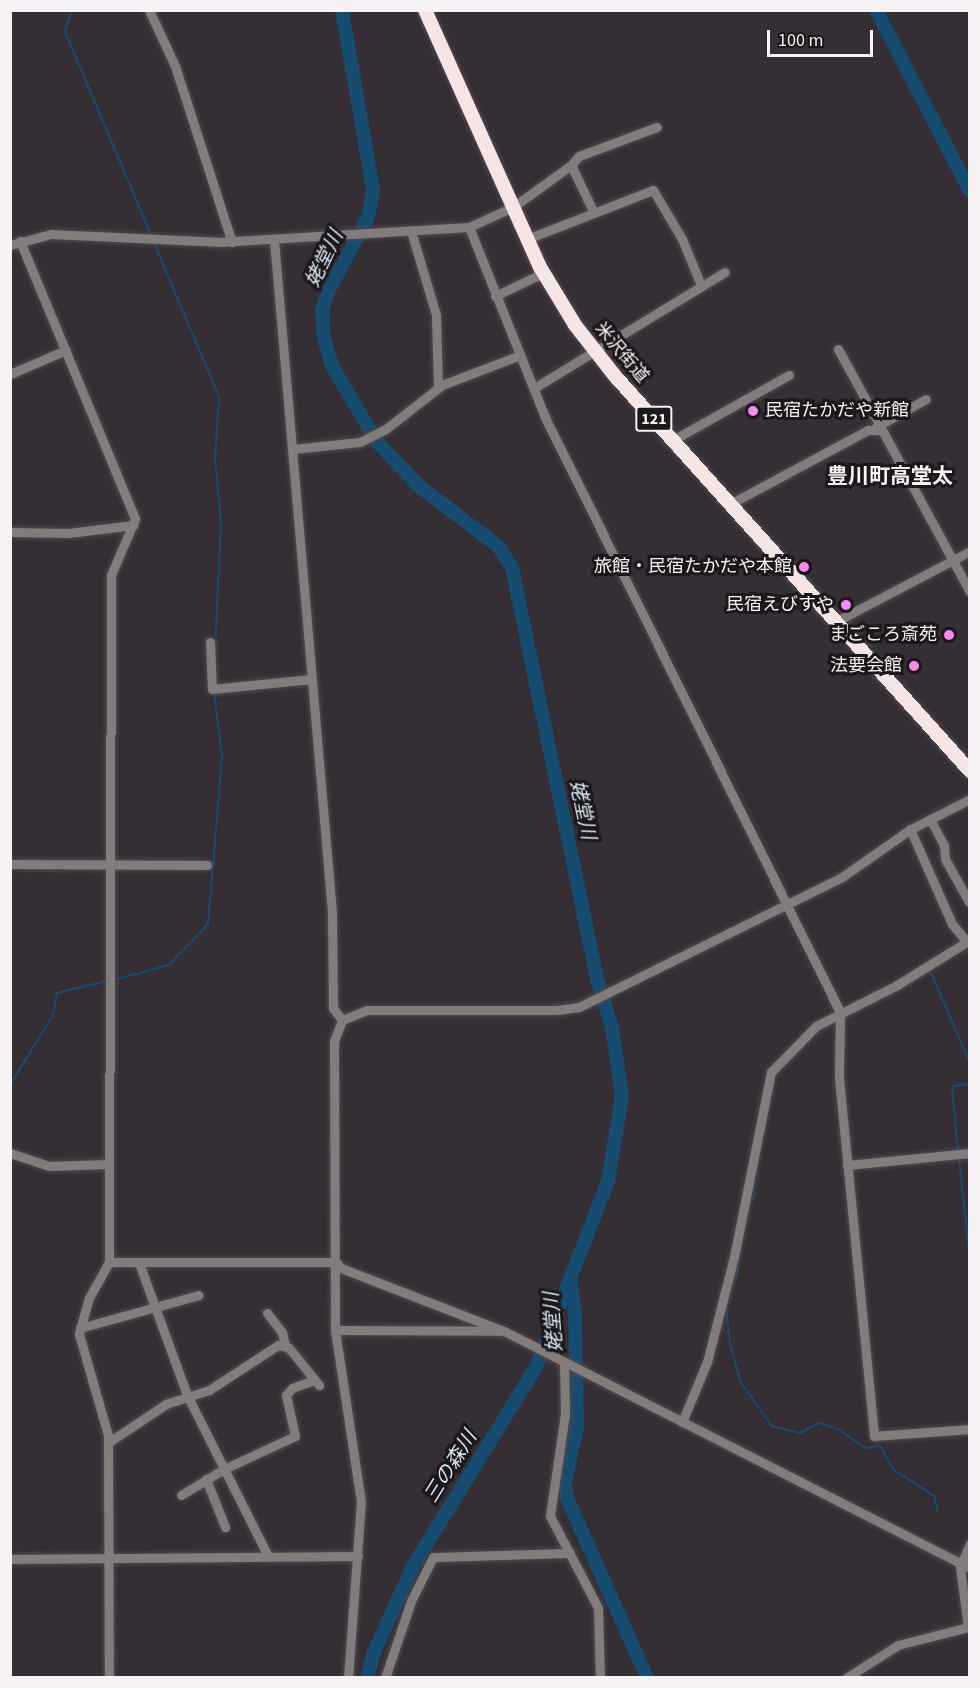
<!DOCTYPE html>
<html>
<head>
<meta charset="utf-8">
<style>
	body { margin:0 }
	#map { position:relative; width:980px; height:1688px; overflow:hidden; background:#352e35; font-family:"Source Sans 3","Noto Sans JP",sans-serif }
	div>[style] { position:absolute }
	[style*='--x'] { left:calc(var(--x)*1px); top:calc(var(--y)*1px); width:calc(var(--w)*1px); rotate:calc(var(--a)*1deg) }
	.stream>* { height:2px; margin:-1px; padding:0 1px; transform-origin:1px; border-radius:1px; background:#164c6f }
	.river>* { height:14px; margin:-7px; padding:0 7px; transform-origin:7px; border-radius:7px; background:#164c6f }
	.roads { filter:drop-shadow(0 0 2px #504950) drop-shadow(0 0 2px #504950) }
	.minor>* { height:9px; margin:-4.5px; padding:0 4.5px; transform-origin:4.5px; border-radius:4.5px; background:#827c7c }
	.highway>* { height:14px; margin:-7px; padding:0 7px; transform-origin:7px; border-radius:7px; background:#f5e6e5 }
	.dots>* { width:16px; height:16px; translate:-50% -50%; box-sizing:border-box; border:3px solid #1b171b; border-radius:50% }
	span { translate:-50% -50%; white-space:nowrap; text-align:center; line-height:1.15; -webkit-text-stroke:6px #1b171b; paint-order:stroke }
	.shield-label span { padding:2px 4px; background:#1b171b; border:2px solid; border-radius:4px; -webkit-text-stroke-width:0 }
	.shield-label { font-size:16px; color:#f6f2f6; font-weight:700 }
	.street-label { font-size:18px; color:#f6f2f6 }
	.poi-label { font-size:18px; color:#f6f2f6 }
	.left { translate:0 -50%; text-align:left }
	.right { translate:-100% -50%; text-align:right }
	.water-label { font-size:20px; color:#d8e6f2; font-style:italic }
	.quarter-label { font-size:21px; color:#f6f2f6; font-weight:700 }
	.frame { position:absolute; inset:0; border:12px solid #f6f2f6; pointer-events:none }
	.scale { position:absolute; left:767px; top:30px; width:106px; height:27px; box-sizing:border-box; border:3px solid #f6f2f6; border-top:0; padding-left:8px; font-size:18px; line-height:21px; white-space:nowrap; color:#f6f2f6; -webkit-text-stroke:4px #1b171b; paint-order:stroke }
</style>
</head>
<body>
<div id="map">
	<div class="stream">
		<div style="--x:72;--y:10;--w:23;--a:108"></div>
		<div style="--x:65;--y:32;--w:217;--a:67"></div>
		<div style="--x:154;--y:243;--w:166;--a:67"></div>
		<div style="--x:219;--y:396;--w:63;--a:93.6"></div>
		<div style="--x:215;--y:459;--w:64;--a:84.6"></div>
		<div style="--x:221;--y:523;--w:125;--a:92.7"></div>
		<div style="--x:929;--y:968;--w:103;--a:66.7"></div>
		<div style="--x:113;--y:980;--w:58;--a:-15"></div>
		<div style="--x:169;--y:965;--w:57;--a:-46.4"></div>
		<div style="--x:208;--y:924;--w:169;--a:-85.2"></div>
		<div style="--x:222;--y:756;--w:64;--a:-97.2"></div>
		<div style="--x:827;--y:1025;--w:12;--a:-24"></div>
		<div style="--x:10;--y:1085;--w:82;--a:-58.4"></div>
		<div style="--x:53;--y:1015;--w:22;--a:-80"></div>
		<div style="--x:57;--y:993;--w:51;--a:-13.5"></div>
		<div style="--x:958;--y:1152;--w:66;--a:-95.2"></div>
		<div style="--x:952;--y:1086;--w:18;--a:-6"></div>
		<div style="--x:959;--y:1158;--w:104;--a:83.9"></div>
		<div style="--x:748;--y:1207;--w:15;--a:-62"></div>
		<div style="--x:755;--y:1194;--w:9;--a:-103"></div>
		<div style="--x:728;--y:1293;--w:18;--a:-61"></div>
		<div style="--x:737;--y:1277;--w:18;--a:-87"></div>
		<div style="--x:726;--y:1306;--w:38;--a:84"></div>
		<div style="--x:730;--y:1344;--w:41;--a:74.2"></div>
		<div style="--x:741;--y:1383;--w:53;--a:54.2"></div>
		<div style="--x:772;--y:1426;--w:29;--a:14"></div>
		<div style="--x:800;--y:1433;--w:22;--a:-27"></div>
		<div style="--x:820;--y:1423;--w:21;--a:19"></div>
		<div style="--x:840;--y:1430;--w:31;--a:36"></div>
		<div style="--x:865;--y:1448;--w:15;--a:-8"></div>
		<div style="--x:880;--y:1446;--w:28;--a:60"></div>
		<div style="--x:894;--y:1470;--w:48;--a:33"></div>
		<div style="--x:934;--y:1496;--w:16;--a:76"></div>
	</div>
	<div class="river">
		<div style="--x:342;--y:10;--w:183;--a:80.2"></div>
		<div style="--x:373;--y:190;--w:27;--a:100"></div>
		<div style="--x:368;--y:217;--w:85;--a:118.1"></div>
		<div style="--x:328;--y:292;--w:19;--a:108"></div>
		<div style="--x:322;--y:310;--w:28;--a:86"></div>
		<div style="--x:324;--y:338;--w:29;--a:74"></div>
		<div style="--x:332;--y:366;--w:88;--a:59.4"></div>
		<div style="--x:377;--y:442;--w:61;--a:46.3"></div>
		<div style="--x:419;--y:486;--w:101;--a:37.3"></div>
		<div style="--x:499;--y:547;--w:25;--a:58"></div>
		<div style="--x:512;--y:568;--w:423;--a:78.3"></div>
		<div style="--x:598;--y:982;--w:47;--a:72.7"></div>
		<div style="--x:612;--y:1027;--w:70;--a:81.8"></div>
		<div style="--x:622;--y:1096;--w:86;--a:99.4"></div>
		<div style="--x:608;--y:1181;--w:199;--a:111.2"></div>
		<div style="--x:536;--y:1367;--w:236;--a:121.7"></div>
		<div style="--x:412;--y:1568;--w:92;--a:114.3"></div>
		<div style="--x:374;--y:1652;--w:27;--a:105"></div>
		<div style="--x:876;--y:10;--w:204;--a:62.6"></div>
		<div style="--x:570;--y:1279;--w:32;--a:81"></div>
		<div style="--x:575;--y:1311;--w:116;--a:89"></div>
		<div style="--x:577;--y:1427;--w:56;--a:102.3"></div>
		<div style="--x:565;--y:1482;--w:16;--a:83"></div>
		<div style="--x:567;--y:1498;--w:197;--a:66"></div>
	</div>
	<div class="roads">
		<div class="minor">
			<div style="--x:149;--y:10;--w:62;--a:65.1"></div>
			<div style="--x:175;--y:66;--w:185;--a:72.1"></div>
			<div style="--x:571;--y:165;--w:12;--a:-48"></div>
			<div style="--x:579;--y:156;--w:83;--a:-20.4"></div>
			<div style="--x:469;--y:227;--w:205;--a:68.2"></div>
			<div style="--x:545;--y:417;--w:664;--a:63.63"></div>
			<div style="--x:840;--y:1012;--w:66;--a:90.9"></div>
			<div style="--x:839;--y:1078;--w:360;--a:84.4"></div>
			<div style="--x:874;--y:1436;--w:96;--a:-4.2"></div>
			<div style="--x:411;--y:231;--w:88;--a:73.4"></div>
			<div style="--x:436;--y:315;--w:73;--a:88.4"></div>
			<div style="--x:527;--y:239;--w:135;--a:-21.3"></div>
			<div style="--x:653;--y:190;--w:57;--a:59.4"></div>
			<div style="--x:682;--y:239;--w:50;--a:67.6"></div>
			<div style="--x:274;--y:240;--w:675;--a:85.07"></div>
			<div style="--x:332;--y:913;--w:95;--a:89.4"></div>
			<div style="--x:333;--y:1008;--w:15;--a:53"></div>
			<div style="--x:20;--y:241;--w:301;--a:67.5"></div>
			<div style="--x:135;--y:519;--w:61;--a:113.2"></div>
			<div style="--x:111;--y:575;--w:687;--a:90.17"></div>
			<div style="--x:109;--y:1262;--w:41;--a:119.1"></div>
			<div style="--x:89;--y:1298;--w:37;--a:106"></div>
			<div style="--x:79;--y:1334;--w:105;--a:74"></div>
			<div style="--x:108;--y:1435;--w:243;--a:89.8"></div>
			<div style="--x:10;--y:245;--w:42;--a:-15"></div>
			<div style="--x:51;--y:234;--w:167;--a:2.7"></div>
			<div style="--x:218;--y:242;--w:251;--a:-3.4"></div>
			<div style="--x:469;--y:227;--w:48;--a:-24.4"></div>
			<div style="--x:513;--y:207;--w:72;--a:-35.9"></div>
			<div style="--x:571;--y:165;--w:53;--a:64.4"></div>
			<div style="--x:495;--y:296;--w:53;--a:-25.6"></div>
			<div style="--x:838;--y:349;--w:85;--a:61.3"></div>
			<div style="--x:10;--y:374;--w:61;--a:-23.2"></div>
			<div style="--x:534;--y:388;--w:223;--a:-31.3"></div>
			<div style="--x:876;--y:427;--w:57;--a:-29.2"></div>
			<div style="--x:673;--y:440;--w:133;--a:-29.3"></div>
			<div style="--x:293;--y:449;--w:67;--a:-6"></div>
			<div style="--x:360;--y:442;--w:30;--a:-27"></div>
			<div style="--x:387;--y:428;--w:70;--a:-38"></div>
			<div style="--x:442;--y:385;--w:84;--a:-21"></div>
			<div style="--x:730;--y:504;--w:157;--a:-28.2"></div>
			<div style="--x:868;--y:430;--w:14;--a:0"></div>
			<div style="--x:882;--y:430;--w:184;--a:61.5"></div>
			<div style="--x:10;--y:532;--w:59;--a:1"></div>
			<div style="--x:69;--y:533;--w:65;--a:-7"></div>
			<div style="--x:835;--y:622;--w:153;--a:-27.7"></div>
			<div style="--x:210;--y:642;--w:47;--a:87.6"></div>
			<div style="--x:212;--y:689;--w:100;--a:-5.7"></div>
			<div style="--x:930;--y:819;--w:30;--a:62"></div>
			<div style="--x:944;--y:845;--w:14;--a:86"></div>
			<div style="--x:945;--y:859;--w:49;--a:60.8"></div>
			<div style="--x:910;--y:829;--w:104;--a:66.1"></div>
			<div style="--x:952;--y:924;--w:23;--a:50"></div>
			<div style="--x:10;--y:864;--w:197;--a:0.3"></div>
			<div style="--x:10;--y:1153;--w:41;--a:18.4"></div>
			<div style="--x:49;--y:1166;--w:59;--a:-1.9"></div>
			<div style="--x:847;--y:1165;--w:124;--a:-5.6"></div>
			<div style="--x:109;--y:1262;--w:227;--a:0"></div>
			<div style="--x:336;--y:1262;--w:8;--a:50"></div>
			<div style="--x:341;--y:1268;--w:177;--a:21.2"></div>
			<div style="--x:506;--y:1332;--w:521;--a:26.96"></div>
			<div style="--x:139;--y:1263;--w:140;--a:70"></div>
			<div style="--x:187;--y:1395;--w:180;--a:63.3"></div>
			<div style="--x:267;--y:1313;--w:24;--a:52"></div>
			<div style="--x:282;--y:1332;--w:13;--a:77"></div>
			<div style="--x:80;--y:1328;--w:123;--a:-15.5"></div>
			<div style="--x:335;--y:1330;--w:165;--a:0.3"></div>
			<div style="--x:564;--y:1362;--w:52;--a:88.9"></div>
			<div style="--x:565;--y:1414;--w:103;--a:98.4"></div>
			<div style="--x:550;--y:1516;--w:104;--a:62.4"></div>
			<div style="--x:598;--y:1608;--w:70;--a:88.4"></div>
			<div style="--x:682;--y:1422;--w:65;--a:-67.4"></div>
			<div style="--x:707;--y:1362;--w:108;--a:-75.6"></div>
			<div style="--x:734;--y:1257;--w:189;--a:-78.7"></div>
			<div style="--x:771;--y:1072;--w:64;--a:-45.6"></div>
			<div style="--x:816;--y:1026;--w:91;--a:-26.8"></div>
			<div style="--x:897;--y:985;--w:86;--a:-31.7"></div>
			<div style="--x:109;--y:1442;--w:69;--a:-33.7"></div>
			<div style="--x:166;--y:1404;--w:45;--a:-18"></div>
			<div style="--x:209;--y:1390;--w:82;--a:-33.1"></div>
			<div style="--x:278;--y:1345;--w:11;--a:15"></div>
			<div style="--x:289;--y:1348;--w:48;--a:51"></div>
			<div style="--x:206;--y:1479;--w:52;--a:68.4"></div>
			<div style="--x:181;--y:1495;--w:50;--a:-31.2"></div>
			<div style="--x:224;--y:1469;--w:78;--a:-24.9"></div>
			<div style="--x:295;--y:1436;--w:42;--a:-102.4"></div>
			<div style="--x:286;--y:1395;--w:9;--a:-49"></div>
			<div style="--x:292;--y:1388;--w:23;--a:-20"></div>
			<div style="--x:10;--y:1559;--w:348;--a:-0.5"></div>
			<div style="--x:348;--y:1678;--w:176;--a:-85.8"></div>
			<div style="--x:361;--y:1502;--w:174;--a:-98.6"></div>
			<div style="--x:335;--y:1330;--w:289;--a:-90.2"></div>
			<div style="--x:334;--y:1041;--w:22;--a:-69"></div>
			<div style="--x:342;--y:1020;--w:27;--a:-22"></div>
			<div style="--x:367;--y:1010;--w:190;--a:0"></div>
			<div style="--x:557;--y:1010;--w:22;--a:-8"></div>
			<div style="--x:579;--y:1007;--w:293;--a:-26.3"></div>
			<div style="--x:842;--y:877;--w:82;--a:-35"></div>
			<div style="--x:909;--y:830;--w:68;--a:-26.9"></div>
			<div style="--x:385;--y:1678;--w:81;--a:-71.3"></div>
			<div style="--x:411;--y:1601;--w:49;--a:-63.4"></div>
			<div style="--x:433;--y:1557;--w:137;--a:-1.7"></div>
			<div style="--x:846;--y:1678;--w:62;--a:-32.4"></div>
			<div style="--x:898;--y:1645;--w:72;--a:-14.4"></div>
			<div style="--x:968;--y:1627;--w:61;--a:-97.6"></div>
			<div style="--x:960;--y:1567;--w:25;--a:-67"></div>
		</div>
		<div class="highway">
			<div style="--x:425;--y:10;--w:282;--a:65.9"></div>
			<div style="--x:540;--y:267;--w:68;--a:58.9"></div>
			<div style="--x:575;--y:325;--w:65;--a:51.9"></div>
			<div style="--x:615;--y:376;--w:531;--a:48.05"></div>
		</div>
	</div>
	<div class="dots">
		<div style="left:753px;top:411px;background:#f689ee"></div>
		<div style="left:804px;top:567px;background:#f689ee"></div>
		<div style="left:846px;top:605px;background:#f689ee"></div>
		<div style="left:949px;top:635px;background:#f689ee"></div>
		<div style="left:914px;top:666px;background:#f689ee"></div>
	</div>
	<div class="shield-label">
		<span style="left:654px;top:419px">121</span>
	</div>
	<div class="street-label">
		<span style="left:621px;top:353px;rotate:50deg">米沢街道</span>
	</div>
	<div class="poi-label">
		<span class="left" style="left:765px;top:411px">民宿たかだや新館</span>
		<span class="right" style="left:792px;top:567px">旅館・民宿たかだや本館</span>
		<span class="right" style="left:834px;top:605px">民宿えびすや</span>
		<span class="right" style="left:937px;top:635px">まごころ斎苑</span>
		<span class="right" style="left:902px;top:666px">法要会館</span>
	</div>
	<div class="water-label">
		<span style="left:325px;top:259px;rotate:-64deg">姥堂川</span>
		<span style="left:582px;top:810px;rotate:78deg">姥堂川</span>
		<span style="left:554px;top:1322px;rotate:-94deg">姥堂川</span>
		<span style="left:451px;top:1467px;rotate:-58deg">三の森川</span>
	</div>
	<div class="quarter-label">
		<span style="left:890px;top:476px">豊川町高堂太</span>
	</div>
	<div class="frame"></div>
	<div class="scale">100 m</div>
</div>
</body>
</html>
